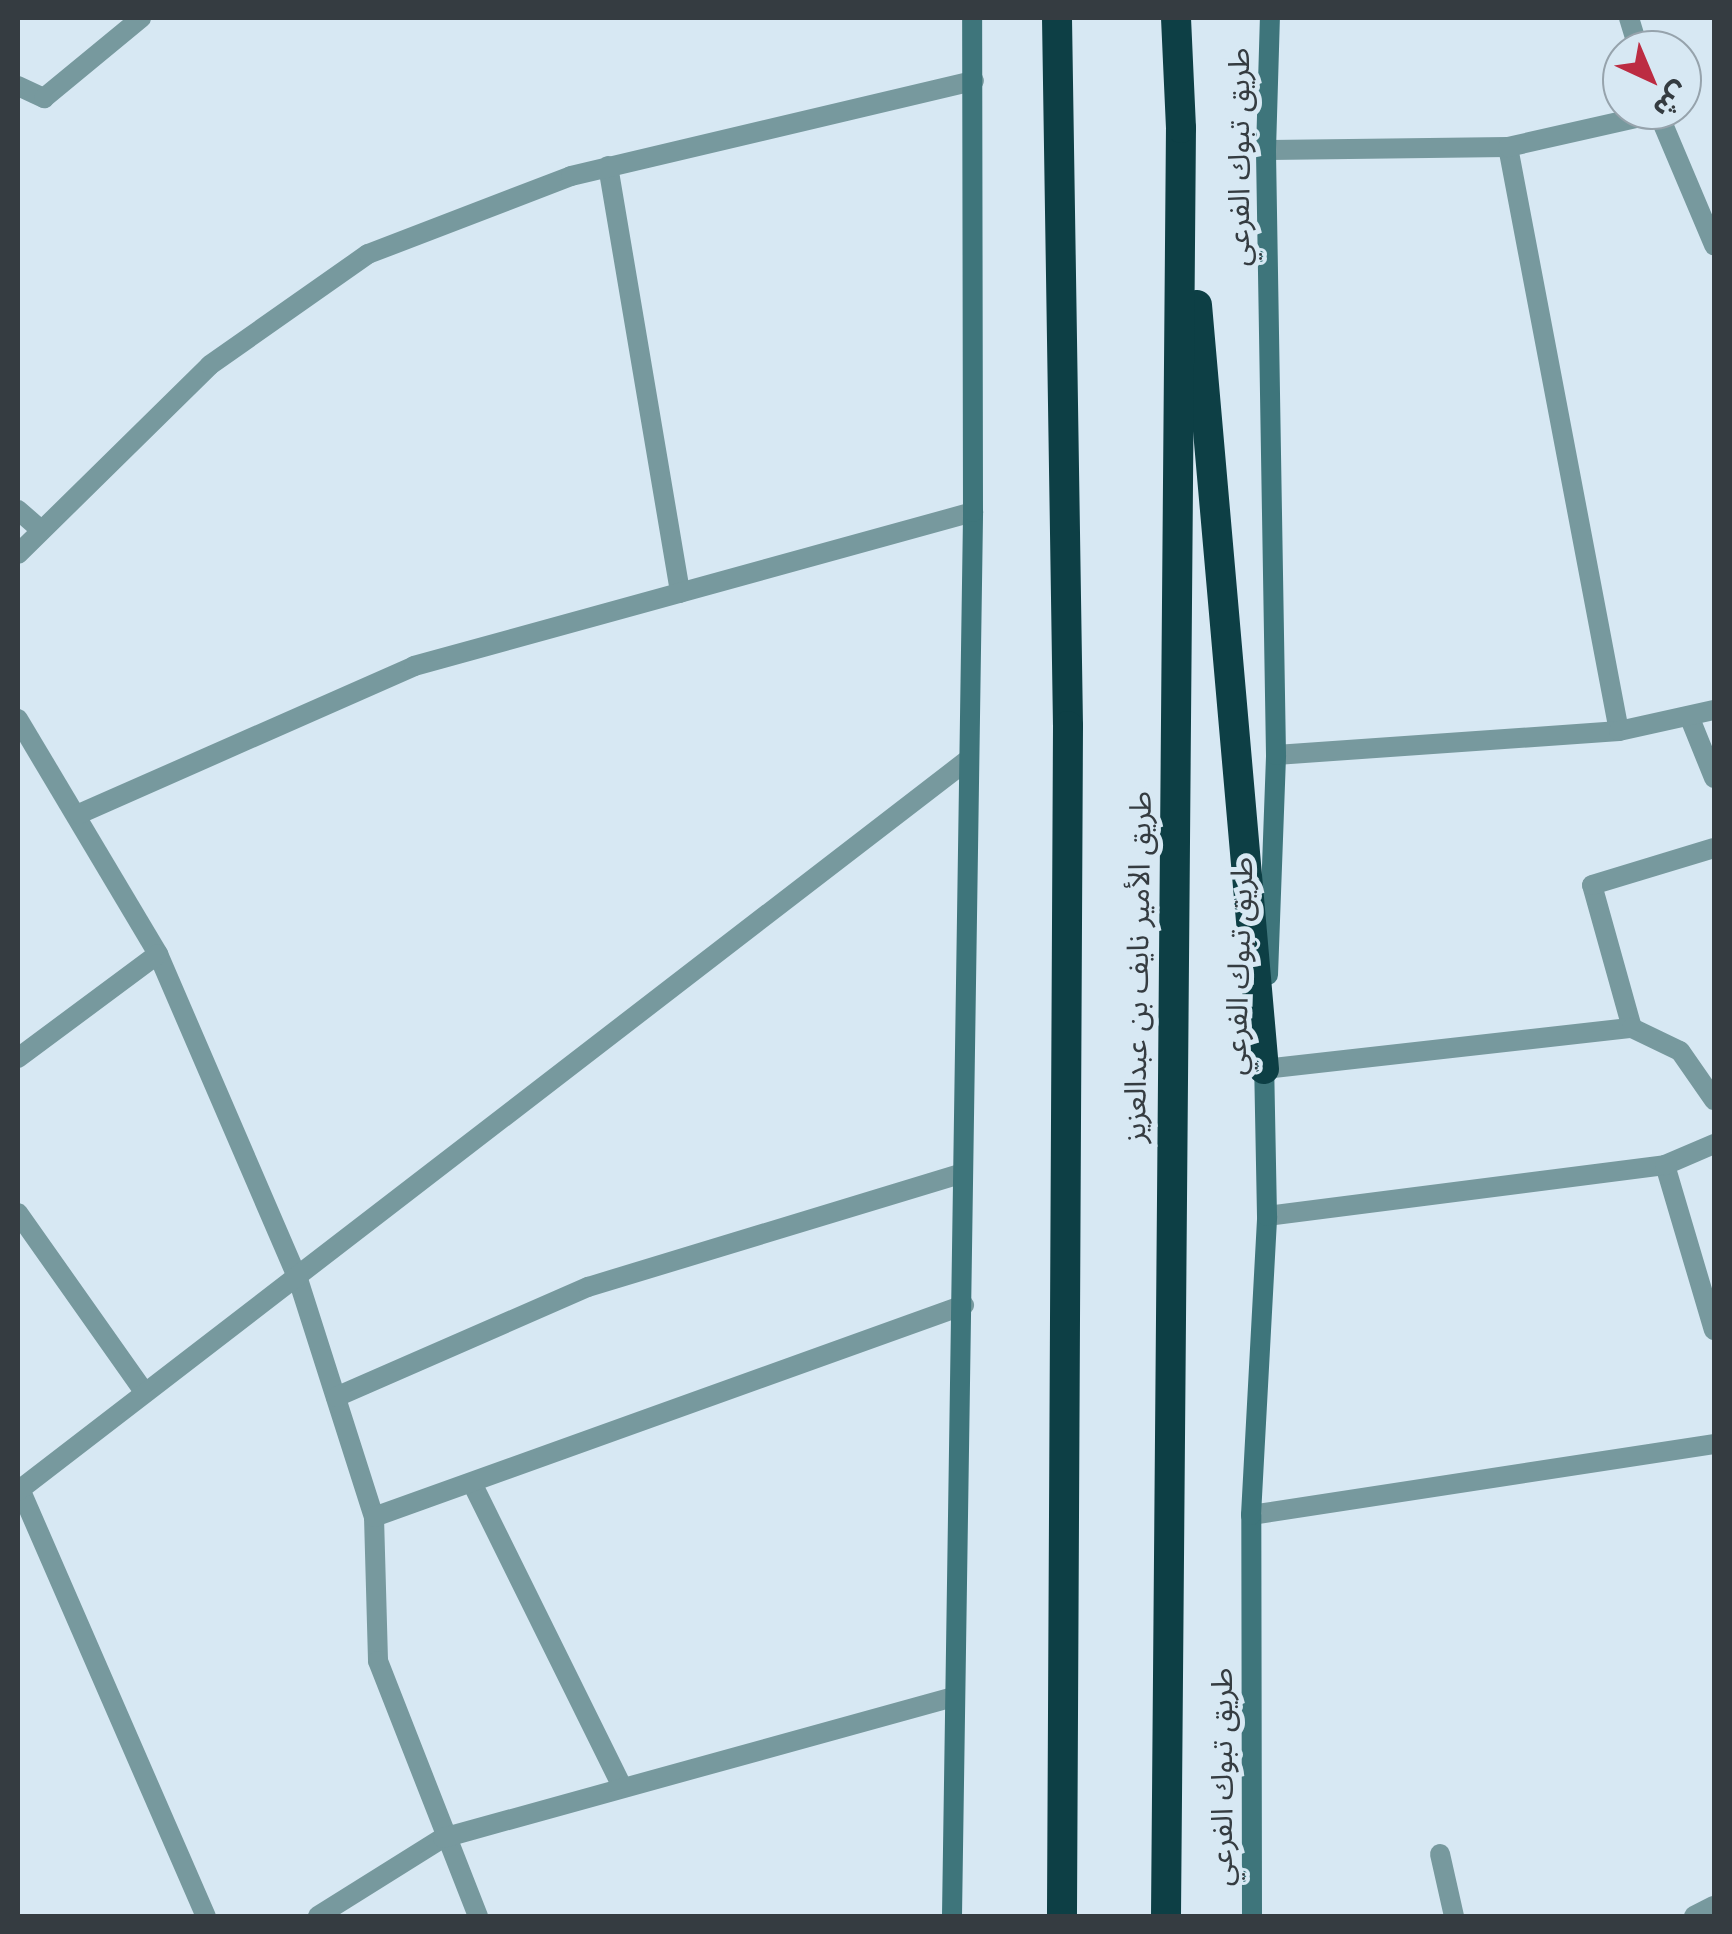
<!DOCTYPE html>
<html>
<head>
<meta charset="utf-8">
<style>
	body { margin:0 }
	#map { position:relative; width:1732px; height:1934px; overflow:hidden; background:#d7e8f3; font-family:"DM Sans","Noto Sans Arabic",sans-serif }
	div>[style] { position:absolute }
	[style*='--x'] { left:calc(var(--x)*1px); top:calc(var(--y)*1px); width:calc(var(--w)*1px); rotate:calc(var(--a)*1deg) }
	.street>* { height:20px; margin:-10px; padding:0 10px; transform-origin:10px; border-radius:10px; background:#77999e }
	.secondary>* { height:20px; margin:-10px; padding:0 10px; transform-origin:10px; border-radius:10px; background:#3e757b }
	.highway>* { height:30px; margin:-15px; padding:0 15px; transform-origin:15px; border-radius:15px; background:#0d3f45 }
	span { translate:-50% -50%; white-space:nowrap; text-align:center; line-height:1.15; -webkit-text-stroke:10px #d7e8f3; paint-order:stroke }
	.street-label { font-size:30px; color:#353c41 }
	.frame { position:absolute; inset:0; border:20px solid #353c41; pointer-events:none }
	.north { position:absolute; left:1602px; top:30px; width:100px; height:100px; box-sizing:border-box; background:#d7e8f3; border:2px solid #96a3ac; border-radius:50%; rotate:136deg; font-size:28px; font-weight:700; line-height:40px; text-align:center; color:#353c41 }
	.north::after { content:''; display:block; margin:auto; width:35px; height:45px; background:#bc2c42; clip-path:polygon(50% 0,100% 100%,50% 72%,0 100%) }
</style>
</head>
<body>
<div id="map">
	<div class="street">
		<div style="--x:1629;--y:18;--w:34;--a:73"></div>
		<div style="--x:18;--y:86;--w:29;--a:25"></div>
		<div style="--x:44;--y:98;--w:126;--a:-39.5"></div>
		<div style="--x:1657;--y:110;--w:147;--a:67.1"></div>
		<div style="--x:1508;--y:147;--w:594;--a:79.24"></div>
		<div style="--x:1266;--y:150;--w:242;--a:-0.7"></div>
		<div style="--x:1508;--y:147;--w:154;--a:-12.8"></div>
		<div style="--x:608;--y:166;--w:433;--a:80.4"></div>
		<div style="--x:18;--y:510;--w:30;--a:41"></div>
		<div style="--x:18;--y:554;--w:269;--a:-44.5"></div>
		<div style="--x:210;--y:365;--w:193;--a:-35.1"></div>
		<div style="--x:368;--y:254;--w:217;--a:-21"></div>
		<div style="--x:571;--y:176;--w:414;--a:-13.3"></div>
		<div style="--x:1689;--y:716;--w:67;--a:68"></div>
		<div style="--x:18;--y:719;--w:274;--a:59.2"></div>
		<div style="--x:158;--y:954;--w:351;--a:66.7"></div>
		<div style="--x:297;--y:1276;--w:253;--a:72.3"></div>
		<div style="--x:374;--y:1517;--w:144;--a:88.4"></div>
		<div style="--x:378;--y:1661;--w:274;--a:68.6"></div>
		<div style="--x:1276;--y:755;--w:344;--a:-4"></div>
		<div style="--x:1619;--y:731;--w:97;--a:-12.5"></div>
		<div style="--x:79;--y:814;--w:366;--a:-23.8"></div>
		<div style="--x:414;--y:666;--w:580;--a:-15.4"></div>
		<div style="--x:1632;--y:1028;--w:148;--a:-105.6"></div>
		<div style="--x:1592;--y:885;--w:127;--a:-16.9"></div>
		<div style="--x:18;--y:1058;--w:174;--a:-36.6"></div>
		<div style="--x:1264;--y:1069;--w:370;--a:-6.4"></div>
		<div style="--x:1632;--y:1028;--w:53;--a:25.6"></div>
		<div style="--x:1680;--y:1051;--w:60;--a:55.2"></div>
		<div style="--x:1665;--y:1165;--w:172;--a:73.5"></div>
		<div style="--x:18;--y:1213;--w:220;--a:54.8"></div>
		<div style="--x:1267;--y:1216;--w:401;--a:-7.3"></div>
		<div style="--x:1665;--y:1165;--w:53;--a:-23.2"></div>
		<div style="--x:336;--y:1397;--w:275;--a:-23.6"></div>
		<div style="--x:588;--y:1287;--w:390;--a:-16.9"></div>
		<div style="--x:472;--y:1483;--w:338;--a:63.7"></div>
		<div style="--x:20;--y:1489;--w:466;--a:66.5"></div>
		<div style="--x:18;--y:1491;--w:1200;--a:-37.59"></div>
		<div style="--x:1251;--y:1515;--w:468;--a:-8.7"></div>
		<div style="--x:374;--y:1517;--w:627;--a:-19.76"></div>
		<div style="--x:1440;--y:1854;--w:64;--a:77.3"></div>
		<div style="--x:318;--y:1916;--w:147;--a:-32"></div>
		<div style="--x:443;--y:1838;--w:529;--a:-15.45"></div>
		<div style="--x:1694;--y:1916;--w:22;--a:-27"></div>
	</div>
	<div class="secondary">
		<div style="--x:1268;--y:975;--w:220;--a:-87.9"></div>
		<div style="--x:1276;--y:755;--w:605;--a:-90.95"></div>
		<div style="--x:1266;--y:150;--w:132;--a:-88.3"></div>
		<div style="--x:952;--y:1916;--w:1404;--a:-89.14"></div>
		<div style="--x:973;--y:512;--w:494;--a:-90.1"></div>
		<div style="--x:1252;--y:1916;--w:401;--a:-90.1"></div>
		<div style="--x:1251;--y:1515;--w:299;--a:-86.9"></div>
		<div style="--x:1267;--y:1216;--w:157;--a:-91.1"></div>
	</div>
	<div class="highway">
		<div style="--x:1057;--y:18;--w:708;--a:89.11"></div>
		<div style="--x:1068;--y:726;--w:1190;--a:90.29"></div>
		<div style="--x:1197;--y:305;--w:767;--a:84.99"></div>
		<div style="--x:1166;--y:1916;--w:1788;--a:-89.52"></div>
		<div style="--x:1181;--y:128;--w:110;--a:-92.6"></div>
	</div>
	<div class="street-label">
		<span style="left:1239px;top:157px;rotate:-90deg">طريق تبوك الفرعي</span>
		<span style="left:1239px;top:966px;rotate:-88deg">طريق تبوك الفرعي</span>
		<span style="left:1138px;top:967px;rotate:-89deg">طريق الأمير نايف بن عبدالعزيز</span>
		<span style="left:1222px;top:1777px;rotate:-90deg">طريق تبوك الفرعي</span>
	</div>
	<div class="frame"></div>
	<div class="north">ش</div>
</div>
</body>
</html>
